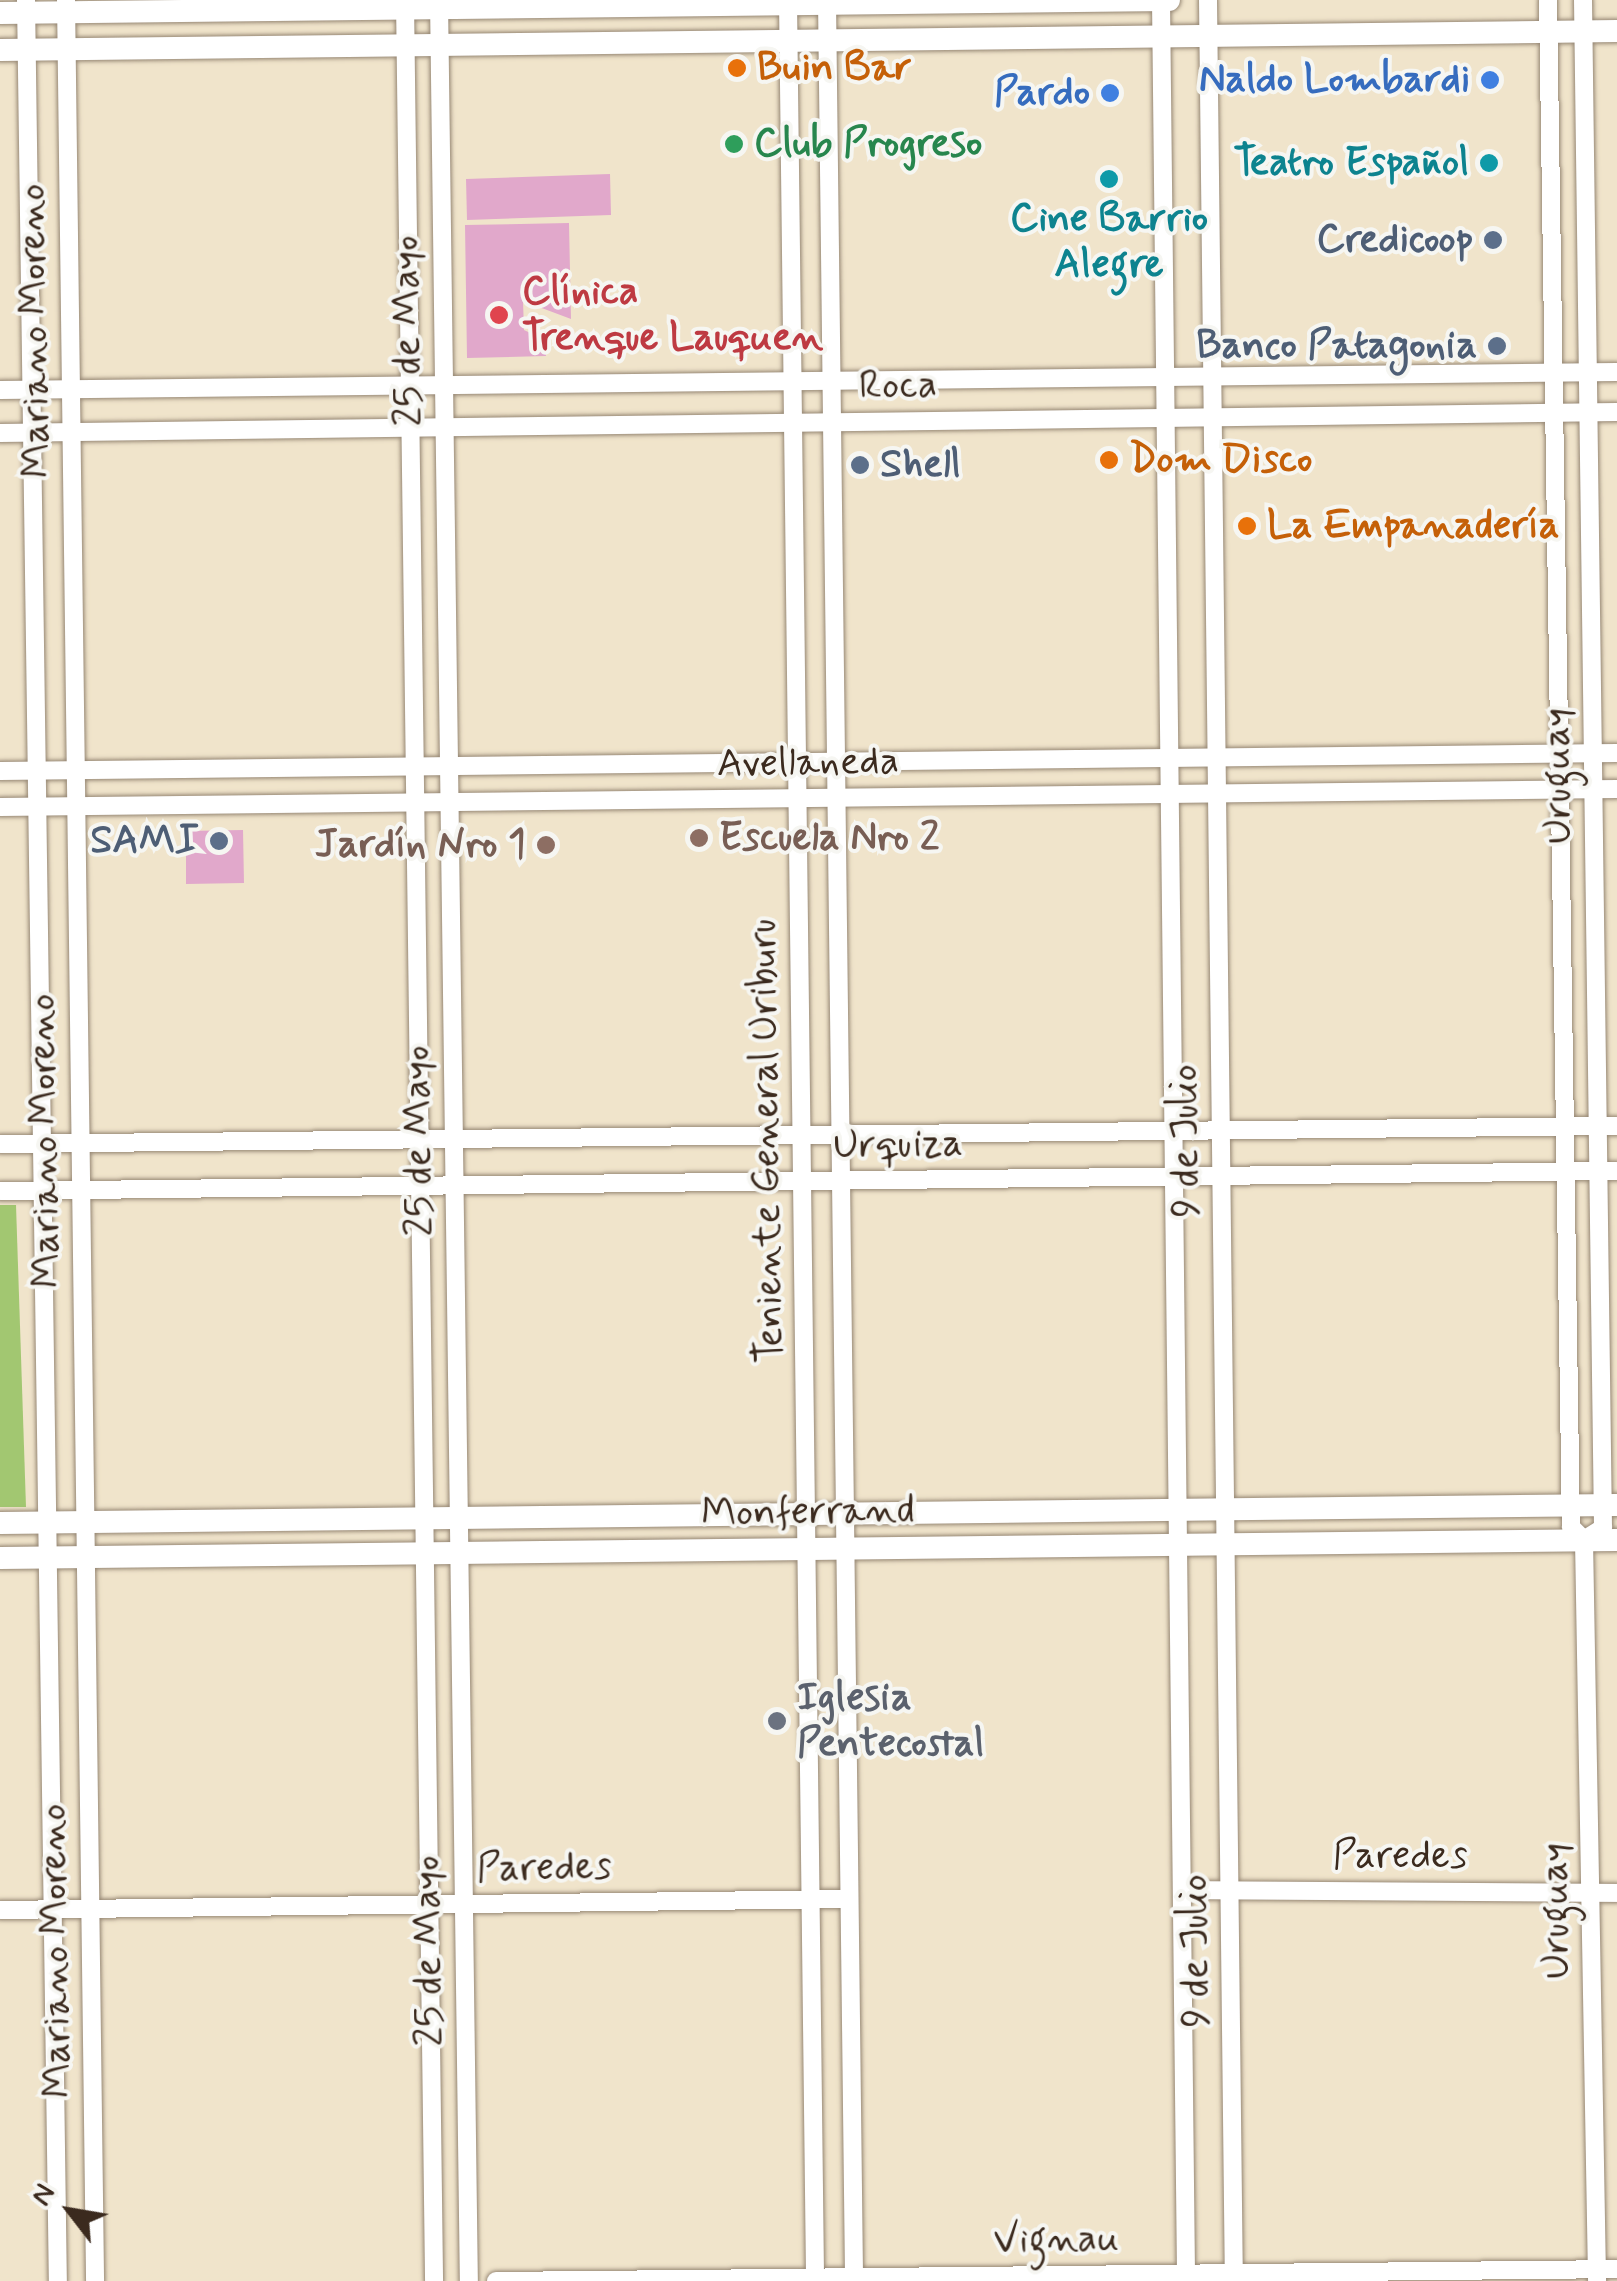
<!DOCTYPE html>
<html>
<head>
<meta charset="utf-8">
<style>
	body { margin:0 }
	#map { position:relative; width:1617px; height:2281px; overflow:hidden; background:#f0e4cb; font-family:Mynerve,sans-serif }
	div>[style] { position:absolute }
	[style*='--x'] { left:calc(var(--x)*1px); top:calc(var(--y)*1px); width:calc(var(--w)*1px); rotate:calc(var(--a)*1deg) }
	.green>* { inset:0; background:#a2c771 }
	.building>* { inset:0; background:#e1a8cb }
	.roads { filter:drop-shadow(0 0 2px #968774) drop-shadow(0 0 2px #968774) }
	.minor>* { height:18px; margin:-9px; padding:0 9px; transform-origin:9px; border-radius:9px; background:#fff }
	.tertiary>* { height:22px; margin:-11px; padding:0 11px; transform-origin:11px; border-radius:11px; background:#fff }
	.dots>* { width:28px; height:28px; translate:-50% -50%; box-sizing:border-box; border:5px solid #f6f6f2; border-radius:50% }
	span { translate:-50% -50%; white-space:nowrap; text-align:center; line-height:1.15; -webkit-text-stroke:8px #f6f6f2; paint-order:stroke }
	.food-label { font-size:40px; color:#c56008; font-weight:700 }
	.left { translate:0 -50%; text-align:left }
	.shop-label { font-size:40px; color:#366cbe; font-weight:700 }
	.right { translate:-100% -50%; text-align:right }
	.leisure-label { font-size:40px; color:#27864d; font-weight:700 }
	.culture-label { font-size:40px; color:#0d838f; font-weight:700 }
	.service-label { font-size:40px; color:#4e5e75; font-weight:700 }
	.health-label { font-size:40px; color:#be3a42; font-weight:700 }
	.street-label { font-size:40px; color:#3b2a1e }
	.education-label { font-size:40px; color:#785e54; font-weight:700 }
	.worship-label { font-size:40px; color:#5b616d; font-weight:700 }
	.north { position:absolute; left:20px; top:2161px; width:100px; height:100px; -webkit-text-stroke:8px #f6f6f2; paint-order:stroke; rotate:301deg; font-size:28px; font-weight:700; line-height:40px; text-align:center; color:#3b2a1e }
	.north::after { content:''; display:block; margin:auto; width:35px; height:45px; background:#3b2a1e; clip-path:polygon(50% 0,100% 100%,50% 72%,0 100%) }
</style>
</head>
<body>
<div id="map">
	<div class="green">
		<div style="clip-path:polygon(0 1205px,16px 1205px,26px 1507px,0 1507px)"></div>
	</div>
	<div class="building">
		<div style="clip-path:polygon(610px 174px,611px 215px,467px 220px,466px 179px)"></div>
		<div style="clip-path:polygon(569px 223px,571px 319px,523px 301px,524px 330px,545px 340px,546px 356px,467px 358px,465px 225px)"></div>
		<div style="clip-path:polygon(243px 830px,244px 883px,186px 884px,186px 831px)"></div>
	</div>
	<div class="roads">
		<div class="minor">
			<div style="--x:26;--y:0;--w:2281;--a:89.2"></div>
			<div style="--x:66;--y:0;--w:2281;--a:89.27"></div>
			<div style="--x:405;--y:0;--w:2281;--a:89.27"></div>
			<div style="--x:439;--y:0;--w:2281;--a:89.25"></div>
			<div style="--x:788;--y:0;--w:2281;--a:89.32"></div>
			<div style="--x:827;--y:0;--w:2281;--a:89.32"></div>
			<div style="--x:1161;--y:0;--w:2281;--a:89.37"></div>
			<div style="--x:1208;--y:0;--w:2281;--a:89.35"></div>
			<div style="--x:1548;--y:0;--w:1527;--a:89.14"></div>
			<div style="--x:1571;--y:1527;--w:18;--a:45"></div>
			<div style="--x:1584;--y:1540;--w:741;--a:88.99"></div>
			<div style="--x:1583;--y:0;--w:1528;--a:89.25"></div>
			<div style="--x:1603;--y:1528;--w:22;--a:148"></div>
			<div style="--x:0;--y:390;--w:1617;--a:-0.64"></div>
			<div style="--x:0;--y:433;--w:1617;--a:-0.74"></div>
			<div style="--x:0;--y:771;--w:1617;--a:-0.64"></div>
			<div style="--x:0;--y:807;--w:1617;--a:-0.64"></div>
			<div style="--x:0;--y:1144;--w:1617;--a:-0.64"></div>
			<div style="--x:0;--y:1191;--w:1617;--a:-0.71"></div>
			<div style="--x:1182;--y:1890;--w:435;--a:0.4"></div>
			<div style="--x:0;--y:1910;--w:849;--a:-0.74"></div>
			<div style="--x:496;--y:2281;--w:1121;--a:-0.61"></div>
		</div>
		<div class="tertiary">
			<div style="--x:0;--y:13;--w:1169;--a:-0.64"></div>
			<div style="--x:0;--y:50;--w:1617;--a:-0.67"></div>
			<div style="--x:0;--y:1523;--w:1617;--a:-0.64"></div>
			<div style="--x:0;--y:1558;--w:1617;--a:-0.64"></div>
		</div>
	</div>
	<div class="dots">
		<div style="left:737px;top:68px;background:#e8710a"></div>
		<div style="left:1490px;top:80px;background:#3f7fe0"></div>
		<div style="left:1110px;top:93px;background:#3f7fe0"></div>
		<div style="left:734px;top:144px;background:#2e9e5b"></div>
		<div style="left:1489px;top:163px;background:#0f9aa8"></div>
		<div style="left:1109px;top:179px;background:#0f9aa8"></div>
		<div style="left:1493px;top:240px;background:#5c6f8a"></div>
		<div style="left:499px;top:315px;background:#e0444e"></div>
		<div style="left:1497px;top:346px;background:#5c6f8a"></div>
		<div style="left:1109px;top:460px;background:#e8710a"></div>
		<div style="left:860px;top:465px;background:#5c6f8a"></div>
		<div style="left:1247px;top:526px;background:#e8710a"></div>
		<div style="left:699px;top:838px;background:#8d6e63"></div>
		<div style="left:219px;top:841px;background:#5c6f8a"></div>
		<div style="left:546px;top:845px;background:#8d6e63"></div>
		<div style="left:777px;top:1721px;background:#6b7280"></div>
	</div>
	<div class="food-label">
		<span class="left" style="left:757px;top:68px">Buin Bar</span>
		<span class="left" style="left:1129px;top:460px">Dom Disco</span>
		<span class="left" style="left:1267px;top:526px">La Empanadería</span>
	</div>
	<div class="shop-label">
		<span class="right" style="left:1470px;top:80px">Naldo Lombardi</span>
		<span class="right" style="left:1090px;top:93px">Pardo</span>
	</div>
	<div class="leisure-label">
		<span class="left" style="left:754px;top:144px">Club Progreso</span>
	</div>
	<div class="culture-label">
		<span class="right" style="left:1469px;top:163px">Teatro Español</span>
		<span style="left:1109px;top:242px">Cine Barrio<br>Alegre</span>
	</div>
	<div class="service-label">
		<span class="right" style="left:1473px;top:240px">Credicoop</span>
		<span class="right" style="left:1477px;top:346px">Banco Patagonia</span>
		<span class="left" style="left:880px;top:465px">Shell</span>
		<span class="right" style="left:199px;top:841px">SAMI</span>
	</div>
	<div class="health-label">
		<span class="left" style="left:522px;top:315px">Clínica<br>Trenque Lauquen</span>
	</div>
	<div class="street-label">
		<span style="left:35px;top:331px;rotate:-91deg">Mariano Moreno</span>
		<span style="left:408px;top:331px;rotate:-91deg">25 de Mayo</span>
		<span style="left:898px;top:386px;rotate:-1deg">Roca</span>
		<span style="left:808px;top:763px;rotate:-1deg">Avellaneda</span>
		<span style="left:1558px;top:776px;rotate:-91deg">Uruguay</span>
		<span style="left:45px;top:1141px;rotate:-91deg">Mariano Moreno</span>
		<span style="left:419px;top:1141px;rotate:-91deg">25 de Mayo</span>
		<span style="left:767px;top:1141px;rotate:-91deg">Teniente General Uriburu</span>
		<span style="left:1186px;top:1141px;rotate:-91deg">9 de Julio</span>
		<span style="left:898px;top:1145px;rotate:-1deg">Urquiza</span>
		<span style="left:808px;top:1512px;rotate:-1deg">Monferrand</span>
		<span style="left:1400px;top:1856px">Paredes</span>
		<span style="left:544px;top:1868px;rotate:-1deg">Paredes</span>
		<span style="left:1556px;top:1911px;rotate:-91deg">Uruguay</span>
		<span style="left:56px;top:1951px;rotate:-91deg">Mariano Moreno</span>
		<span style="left:429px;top:1951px;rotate:-91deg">25 de Mayo</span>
		<span style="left:1196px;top:1951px;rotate:-91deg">9 de Julio</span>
		<span style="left:1056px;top:2240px;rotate:-1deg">Vignau</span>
	</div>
	<div class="education-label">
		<span class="left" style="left:719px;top:838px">Escuela Nro 2</span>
		<span class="right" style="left:526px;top:845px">Jardín Nro 1</span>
	</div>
	<div class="worship-label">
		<span class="left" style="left:797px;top:1721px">Iglesia<br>Pentecostal</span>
	</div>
	<div class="north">N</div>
</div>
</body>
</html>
